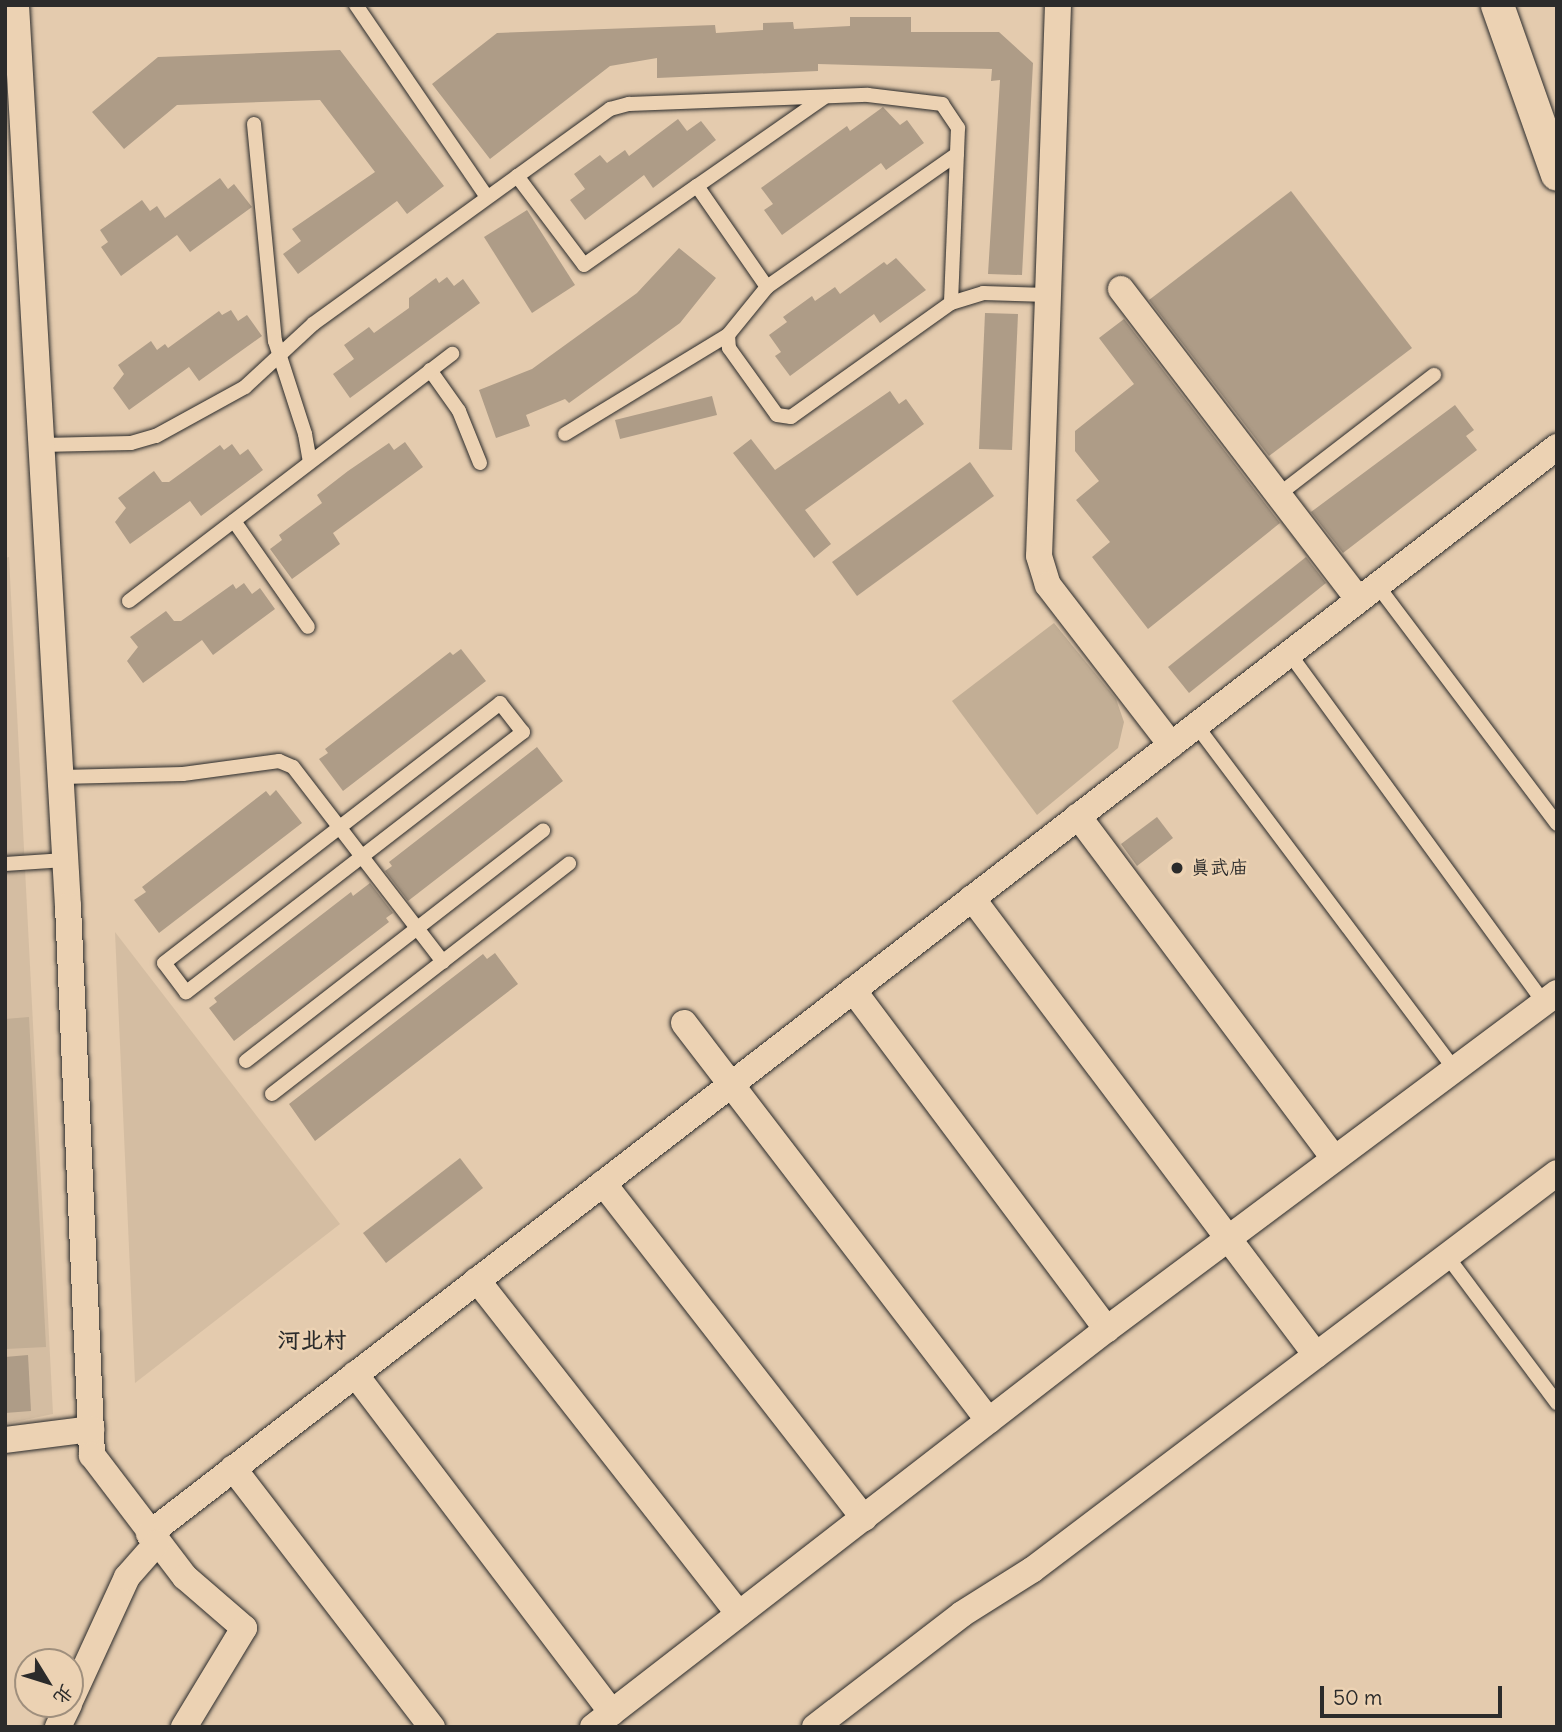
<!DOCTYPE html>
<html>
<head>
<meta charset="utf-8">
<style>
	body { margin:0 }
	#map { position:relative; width:1562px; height:1732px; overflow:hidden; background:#e4cbae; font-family:Delius,"LXGW WenKai TC",sans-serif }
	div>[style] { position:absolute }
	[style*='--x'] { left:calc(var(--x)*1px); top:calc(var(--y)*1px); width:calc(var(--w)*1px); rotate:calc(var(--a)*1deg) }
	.built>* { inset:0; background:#d4bda2 }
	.green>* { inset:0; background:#c2ae95 }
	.building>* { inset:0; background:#ae9c87 }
	.roads { filter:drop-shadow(0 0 2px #2b2b2b) drop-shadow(0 0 2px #2b2b2b) }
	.service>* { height:14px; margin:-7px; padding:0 7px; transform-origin:7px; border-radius:7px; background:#ecd2b3 }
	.minor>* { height:26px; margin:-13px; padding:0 13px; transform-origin:13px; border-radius:13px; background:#ecd2b3 }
	.tertiary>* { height:33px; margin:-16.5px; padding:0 16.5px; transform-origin:16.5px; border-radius:16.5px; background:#ecd2b3 }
	.dots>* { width:19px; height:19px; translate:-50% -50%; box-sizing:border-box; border:4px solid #ecd2b3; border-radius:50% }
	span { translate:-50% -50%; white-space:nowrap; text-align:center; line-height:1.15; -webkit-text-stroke:5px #ecd2b3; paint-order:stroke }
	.poi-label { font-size:19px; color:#2b2b2b }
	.left { translate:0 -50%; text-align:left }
	.quarter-label { font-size:23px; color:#2b2b2b; font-weight:700 }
	.frame { position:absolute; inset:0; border:7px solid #2b2b2b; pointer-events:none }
	.north { position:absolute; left:14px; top:1648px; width:70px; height:70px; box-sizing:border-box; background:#ecd2b3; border:2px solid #9f8f7d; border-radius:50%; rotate:128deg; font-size:19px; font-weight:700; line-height:28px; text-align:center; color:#2b2b2b }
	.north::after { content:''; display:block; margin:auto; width:24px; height:32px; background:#2b2b2b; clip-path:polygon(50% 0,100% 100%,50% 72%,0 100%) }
	.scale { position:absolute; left:1320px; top:1686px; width:182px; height:32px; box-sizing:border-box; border:4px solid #2b2b2b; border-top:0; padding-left:9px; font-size:21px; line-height:24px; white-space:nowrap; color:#2b2b2b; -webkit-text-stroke:5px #ecd2b3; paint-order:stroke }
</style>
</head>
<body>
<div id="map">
	<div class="built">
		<div style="clip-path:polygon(9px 557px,53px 1414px,5px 1424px,5px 558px)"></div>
		<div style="clip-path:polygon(115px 932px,340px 1224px,135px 1383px)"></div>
	</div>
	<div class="green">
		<div style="clip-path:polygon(1054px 623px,1116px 699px,1124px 722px,1118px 748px,1037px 815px,952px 701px)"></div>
		<div style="clip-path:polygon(29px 1017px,46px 1347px,5px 1349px,5px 1019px)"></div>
	</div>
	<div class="building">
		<div style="clip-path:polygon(850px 17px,911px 17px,911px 32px,999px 32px,1033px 63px,1022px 275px,988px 274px,1000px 80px,991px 81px,992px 69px,818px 64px,818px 71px,657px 78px,657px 58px,610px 66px,490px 159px,432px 84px,497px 33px,715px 25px,716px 33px,763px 30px,763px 23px,793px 22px,794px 29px,850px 26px)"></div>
		<div style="clip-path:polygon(340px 50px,444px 186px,407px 214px,397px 201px,298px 274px,283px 254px,301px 241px,292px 229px,375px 172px,320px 100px,177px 105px,124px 149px,92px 112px,158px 57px)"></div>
		<div style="clip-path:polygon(883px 107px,900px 125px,907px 120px,924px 143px,886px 170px,881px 163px,782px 235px,764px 210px,773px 204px,761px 188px,847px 126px,850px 131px)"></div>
		<div style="clip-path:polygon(678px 119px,687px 131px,701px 121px,716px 140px,653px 188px,644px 175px,585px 220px,570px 200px,585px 189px,574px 174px,600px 155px,607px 163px,625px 150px,629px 156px)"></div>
		<div style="clip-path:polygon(220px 178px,228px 189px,234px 184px,252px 207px,190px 252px,177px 235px,121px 276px,101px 247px,108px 242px,100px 230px,142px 200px,150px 211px,157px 206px,165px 218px)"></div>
		<div style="clip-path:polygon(1291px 191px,1412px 348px,1269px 456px,1149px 300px)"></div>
		<div style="clip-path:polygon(527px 210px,575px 285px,532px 313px,484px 237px)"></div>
		<div style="clip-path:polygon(679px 248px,716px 278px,680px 323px,569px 403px,565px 399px,526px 415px,530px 426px,496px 438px,479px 390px,532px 369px,637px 293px)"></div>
		<div style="clip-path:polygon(896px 258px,926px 290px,880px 323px,874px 314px,790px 376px,775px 356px,781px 352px,769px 335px,787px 322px,783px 317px,812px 296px,815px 301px,835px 287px,840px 294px,884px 262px,887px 265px)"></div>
		<div style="clip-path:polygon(447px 277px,454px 286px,463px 279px,480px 303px,350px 398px,333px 374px,354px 359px,344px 345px,369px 327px,374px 333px,409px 308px,409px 298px,436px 278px,439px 283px)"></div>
		<div style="clip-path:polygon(231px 310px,238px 321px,247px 315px,262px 336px,199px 381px,189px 367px,129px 410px,113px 388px,124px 374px,118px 365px,151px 341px,157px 350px,165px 344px,168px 348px,219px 311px,222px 315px)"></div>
		<div style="clip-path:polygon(985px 313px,1018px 314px,1012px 450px,979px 449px)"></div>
		<div style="clip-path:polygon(1124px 319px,1280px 523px,1148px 629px,1092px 557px,1110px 542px,1076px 500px,1099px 481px,1075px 451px,1075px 431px,1134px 384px,1099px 338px)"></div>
		<div style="clip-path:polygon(890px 391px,899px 404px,906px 399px,924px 424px,805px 510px,831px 544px,814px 558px,733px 453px,751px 439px,775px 470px)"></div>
		<div style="clip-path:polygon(712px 396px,717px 415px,620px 439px,615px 420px)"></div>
		<div style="clip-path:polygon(1455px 405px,1474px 430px,1466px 436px,1477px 450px,1343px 553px,1311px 512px)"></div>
		<div style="clip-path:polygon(405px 442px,423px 467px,333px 533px,340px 544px,292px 579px,270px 549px,282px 540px,279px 535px,322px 503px,317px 495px,348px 471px,389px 443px,394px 450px)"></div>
		<div style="clip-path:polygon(232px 444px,240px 455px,248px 449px,263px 470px,201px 516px,190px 501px,130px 544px,115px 522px,126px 508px,118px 498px,154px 471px,162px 482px,169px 482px,220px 445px,224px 450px)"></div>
		<div style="clip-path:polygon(970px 462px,994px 496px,857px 596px,832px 562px)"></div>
		<div style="clip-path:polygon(1306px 557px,1326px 583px,1189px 693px,1168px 667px)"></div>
		<div style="clip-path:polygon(244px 583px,252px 594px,260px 588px,275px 609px,213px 655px,202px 640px,143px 683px,127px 661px,138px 647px,130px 637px,166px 611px,174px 621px,181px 621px,233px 584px,236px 589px)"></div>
		<div style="clip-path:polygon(461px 649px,486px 681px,343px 791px,319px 759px,328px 753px,325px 749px,450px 652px,453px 655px)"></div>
		<div style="clip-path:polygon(537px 747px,563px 781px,408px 901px,385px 871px,392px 866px,389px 862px)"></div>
		<div style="clip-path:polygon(276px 790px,302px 823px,159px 933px,134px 900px,146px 892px,142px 887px,266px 791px,270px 796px)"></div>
		<div style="clip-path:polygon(1157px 817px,1173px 838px,1137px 866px,1121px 844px)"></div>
		<div style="clip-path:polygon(370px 883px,393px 913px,386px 918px,389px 922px,234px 1041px,209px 1008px,217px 1002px,214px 998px,351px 892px,353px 896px)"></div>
		<div style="clip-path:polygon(495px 953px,518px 984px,315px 1141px,289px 1104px,483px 954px,487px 959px)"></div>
		<div style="clip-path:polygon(460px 1158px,483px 1188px,386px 1263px,363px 1233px)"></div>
		<div style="clip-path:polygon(28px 1355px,31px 1411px,5px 1413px,5px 1357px)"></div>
	</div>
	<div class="roads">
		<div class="service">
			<div style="--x:356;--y:5;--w:232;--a:55.7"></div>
			<div style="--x:254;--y:124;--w:218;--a:84.5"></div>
			<div style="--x:275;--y:341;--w:98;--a:72.1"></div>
			<div style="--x:305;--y:434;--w:28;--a:80"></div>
			<div style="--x:517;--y:176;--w:111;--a:53"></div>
			<div style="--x:584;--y:265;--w:138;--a:-35"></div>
			<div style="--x:697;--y:186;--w:123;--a:55.3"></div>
			<div style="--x:767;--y:287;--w:232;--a:-35"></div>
			<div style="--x:697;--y:186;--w:154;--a:-34.9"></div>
			<div style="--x:767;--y:287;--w:62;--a:129.1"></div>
			<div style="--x:728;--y:335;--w:13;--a:86"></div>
			<div style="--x:729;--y:348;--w:82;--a:54.4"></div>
			<div style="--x:777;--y:415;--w:14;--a:8"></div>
			<div style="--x:791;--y:417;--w:196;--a:-35.5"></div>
			<div style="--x:951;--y:303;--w:34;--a:-17"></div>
			<div style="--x:983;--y:293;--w:65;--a:1.8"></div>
			<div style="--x:430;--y:370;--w:50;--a:54.7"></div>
			<div style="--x:459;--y:411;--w:56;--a:68"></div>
			<div style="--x:565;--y:434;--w:191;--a:-31.3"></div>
			<div style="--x:41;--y:445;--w:90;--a:-1.3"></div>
			<div style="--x:131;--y:443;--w:26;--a:-16"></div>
			<div style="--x:156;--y:436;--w:102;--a:-28.8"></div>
			<div style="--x:245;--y:387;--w:93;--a:-42.8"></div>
			<div style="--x:313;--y:324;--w:367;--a:-35.9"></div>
			<div style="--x:610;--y:109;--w:20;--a:-15"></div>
			<div style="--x:629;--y:104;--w:239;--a:-2.2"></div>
			<div style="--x:868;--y:95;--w:75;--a:6.9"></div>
			<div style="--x:942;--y:104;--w:29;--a:56"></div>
			<div style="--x:958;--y:128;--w:175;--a:92.3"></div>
			<div style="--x:1278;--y:495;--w:197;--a:-37.6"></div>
			<div style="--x:234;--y:521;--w:129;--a:55.1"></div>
			<div style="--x:1377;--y:585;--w:299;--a:53"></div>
			<div style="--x:129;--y:601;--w:407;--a:-37.4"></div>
			<div style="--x:1289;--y:653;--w:433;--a:53.9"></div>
			<div style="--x:500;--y:703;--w:37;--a:52"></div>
			<div style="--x:523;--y:732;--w:426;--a:142.3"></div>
			<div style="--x:186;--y:992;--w:36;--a:-127"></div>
			<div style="--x:164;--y:963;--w:425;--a:-37.7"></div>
			<div style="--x:1196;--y:725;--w:430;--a:53.1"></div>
			<div style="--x:61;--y:777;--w:122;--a:-1.4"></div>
			<div style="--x:183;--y:774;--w:97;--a:-7.7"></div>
			<div style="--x:279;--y:761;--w:15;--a:23"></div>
			<div style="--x:293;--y:767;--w:246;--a:52.4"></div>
			<div style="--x:5;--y:864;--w:60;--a:-3.8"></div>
			<div style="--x:246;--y:1061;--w:376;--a:-37.8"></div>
			<div style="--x:272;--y:1094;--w:376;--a:-37.8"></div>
			<div style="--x:1447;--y:1256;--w:184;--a:53.2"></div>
		</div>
		<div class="minor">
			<div style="--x:16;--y:5;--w:902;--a:86.7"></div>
			<div style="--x:68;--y:906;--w:550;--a:87.5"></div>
			<div style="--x:92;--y:1455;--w:153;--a:52.7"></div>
			<div style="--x:185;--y:1577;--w:78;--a:40.8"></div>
			<div style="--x:244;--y:1628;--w:116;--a:121.2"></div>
			<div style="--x:1058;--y:5;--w:551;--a:91.97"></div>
			<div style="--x:1039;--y:556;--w:30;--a:73"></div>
			<div style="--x:1048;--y:585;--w:202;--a:52.4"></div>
			<div style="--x:1121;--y:289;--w:390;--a:52.6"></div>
			<div style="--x:1078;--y:816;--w:427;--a:53.2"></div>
			<div style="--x:972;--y:898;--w:572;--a:53.03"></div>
			<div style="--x:853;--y:990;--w:424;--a:53.2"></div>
			<div style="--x:684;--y:1023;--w:501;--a:52.54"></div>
			<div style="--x:603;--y:1183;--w:425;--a:52.1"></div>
			<div style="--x:477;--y:1280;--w:424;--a:51.9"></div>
			<div style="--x:355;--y:1374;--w:425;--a:52.8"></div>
			<div style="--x:5;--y:1440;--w:87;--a:-7.3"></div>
			<div style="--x:233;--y:1468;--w:327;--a:52.5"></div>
			<div style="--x:149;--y:1534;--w:1779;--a:-37.67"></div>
			<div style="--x:70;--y:1701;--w:136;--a:-65.3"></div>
			<div style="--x:127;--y:1577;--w:45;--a:-48.6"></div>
			<div style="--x:58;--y:1727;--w:25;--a:-64"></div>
			<div style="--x:593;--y:1727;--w:650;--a:-37.75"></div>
			<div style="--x:1107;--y:1329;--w:562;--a:-36.75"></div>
			<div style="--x:815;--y:1727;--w:185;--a:-37.5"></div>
			<div style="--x:962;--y:1614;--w:83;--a:-32.2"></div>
			<div style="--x:1032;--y:1570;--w:658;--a:-37.1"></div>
		</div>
		<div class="tertiary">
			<div style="--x:1497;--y:5;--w:179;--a:70.5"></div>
		</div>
	</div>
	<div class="dots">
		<div style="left:1177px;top:868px;background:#2b2b2b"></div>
	</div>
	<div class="poi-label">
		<span class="left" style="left:1191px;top:868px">真武庙</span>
	</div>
	<div class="quarter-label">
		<span style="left:312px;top:1340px">河北村</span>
	</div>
	<div class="frame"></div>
	<div class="north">北</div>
	<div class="scale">50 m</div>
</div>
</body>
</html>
